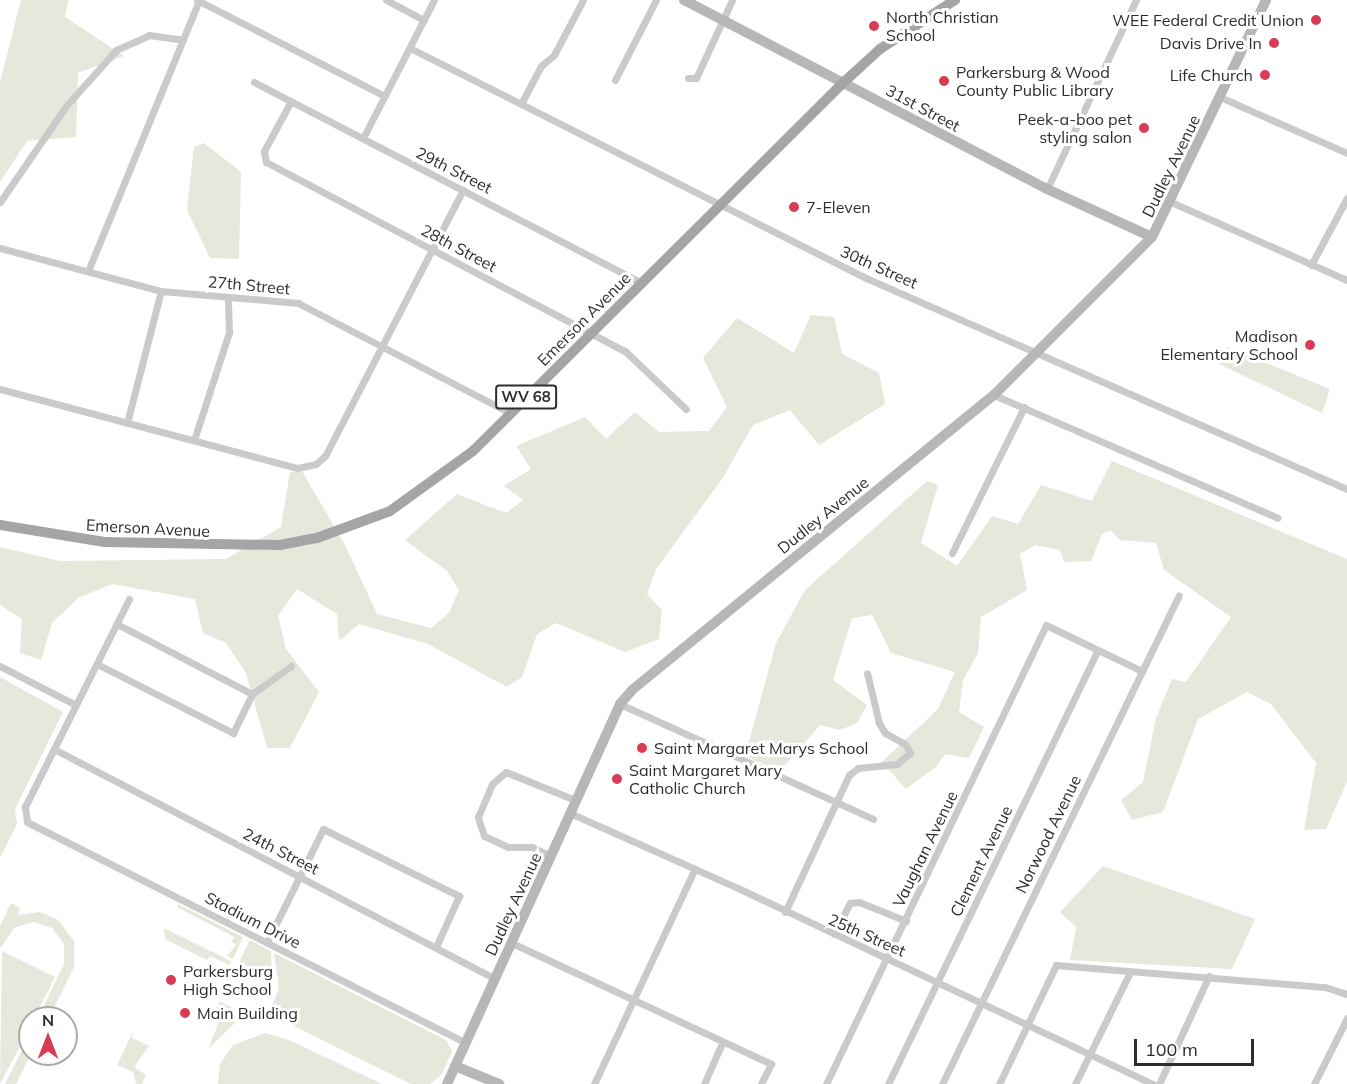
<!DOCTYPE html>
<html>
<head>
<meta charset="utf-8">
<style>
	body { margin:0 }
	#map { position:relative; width:1347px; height:1084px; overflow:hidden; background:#fff; font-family:Mulish,sans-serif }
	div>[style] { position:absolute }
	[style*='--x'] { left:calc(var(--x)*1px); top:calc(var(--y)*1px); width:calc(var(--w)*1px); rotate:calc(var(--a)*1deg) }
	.green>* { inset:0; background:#e4e9db }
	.street>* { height:7px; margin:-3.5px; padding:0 3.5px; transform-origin:3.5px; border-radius:3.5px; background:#cacaca }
	.secondary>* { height:10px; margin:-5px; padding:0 5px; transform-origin:5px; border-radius:5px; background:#b7b7b7 }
	.primary>* { height:10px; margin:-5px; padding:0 5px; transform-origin:5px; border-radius:5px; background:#a5a5a5 }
	.dots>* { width:16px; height:16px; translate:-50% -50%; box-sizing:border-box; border:3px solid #fff; border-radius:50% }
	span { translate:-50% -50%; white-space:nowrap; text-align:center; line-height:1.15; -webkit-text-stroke:6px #fff; paint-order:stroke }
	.shield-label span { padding:2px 4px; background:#fff; border:2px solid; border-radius:4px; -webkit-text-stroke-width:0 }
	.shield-label { font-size:15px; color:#2d2d2d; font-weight:700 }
	.poi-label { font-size:16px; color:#2d2d2d }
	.left { translate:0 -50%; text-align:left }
	.right { translate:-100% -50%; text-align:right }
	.street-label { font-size:16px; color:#2d2d2d }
	.north { position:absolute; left:18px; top:1006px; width:60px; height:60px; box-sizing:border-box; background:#fff; border:2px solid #ababab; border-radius:50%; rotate:0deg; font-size:16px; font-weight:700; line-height:24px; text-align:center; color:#2d2d2d }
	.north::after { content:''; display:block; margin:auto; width:21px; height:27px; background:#d73c54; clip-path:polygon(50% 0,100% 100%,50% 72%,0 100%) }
	.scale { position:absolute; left:1134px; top:1039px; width:120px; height:27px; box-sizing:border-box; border:3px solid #2d2d2d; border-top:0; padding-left:8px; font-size:18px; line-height:21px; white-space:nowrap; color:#2d2d2d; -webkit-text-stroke:4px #fff; paint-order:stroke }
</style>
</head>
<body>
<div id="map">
	<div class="green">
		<div style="clip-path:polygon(21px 0,68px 0,65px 17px,124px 56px,78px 73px,76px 137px,27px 141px,0 182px,0 82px)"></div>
		<div style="clip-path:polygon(204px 143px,241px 172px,239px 259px,210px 258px,187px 210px,194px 147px)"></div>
		<div style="clip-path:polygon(811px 315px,834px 317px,842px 354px,879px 373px,885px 404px,819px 445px,790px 410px,753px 425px,722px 479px,656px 569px,647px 594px,662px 610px,659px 639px,625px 652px,556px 623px,537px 634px,522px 677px,507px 687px,428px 644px,359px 624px,339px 641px,337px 614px,297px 589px,278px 616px,286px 649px,319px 692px,290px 748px,267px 748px,246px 673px,226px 643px,203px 633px,195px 599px,112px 584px,78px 598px,52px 623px,41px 660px,20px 653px,22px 619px,0 605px,0 547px,60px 561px,226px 559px,281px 527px,290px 472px,302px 471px,345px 545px,377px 614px,431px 628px,449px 613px,459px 590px,447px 571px,405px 540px,457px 494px,506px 513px,523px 500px,504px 486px,531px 469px,516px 446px,585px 417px,606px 439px,635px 412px,659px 432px,709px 431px,727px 407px,703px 358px,737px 318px,794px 353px)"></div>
		<div style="clip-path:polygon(1227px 347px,1330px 389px,1322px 413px,1219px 364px)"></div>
		<div style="clip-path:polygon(1112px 461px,1347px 559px,1347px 782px,1326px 829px,1304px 830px,1316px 763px,1271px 704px,1247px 692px,1198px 719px,1163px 812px,1132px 820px,1121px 800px,1143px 782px,1156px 718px,1172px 679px,1186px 682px,1231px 617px,1164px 570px,1156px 543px,1120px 540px,1111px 530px,1102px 534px,1091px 561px,1064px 562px,1060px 550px,1035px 545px,1020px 554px,1027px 590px,981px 617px,978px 653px,963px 680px,959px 712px,984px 727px,969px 758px,945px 754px,936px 767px,906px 789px,882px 762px,938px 709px,955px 672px,891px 653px,872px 615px,852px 618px,833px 680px,867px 705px,857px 723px,840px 730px,820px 725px,780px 771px,745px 756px,776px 643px,805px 590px,927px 481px,938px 485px,921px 543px,957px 566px,992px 516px,1018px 524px,1041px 485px,1092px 501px)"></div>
		<div style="clip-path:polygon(0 677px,63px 712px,15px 809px,17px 824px,0 858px)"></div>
		<div style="clip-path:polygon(1103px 866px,1255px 919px,1232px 969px,1070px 960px,1076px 927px,1060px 912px)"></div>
		<div style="clip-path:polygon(11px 903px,20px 908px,18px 915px,40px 912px,58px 920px,74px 941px,74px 967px,49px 1018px,38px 1018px,64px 964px,64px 944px,52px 928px,33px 922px,14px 928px,0 949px,0 926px)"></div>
		<div style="clip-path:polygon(178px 904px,243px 937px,233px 959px,227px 956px,236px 945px,231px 942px,234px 937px,177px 907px)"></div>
		<div style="clip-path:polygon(164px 928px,231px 961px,229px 965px,210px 956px,207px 960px,165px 939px)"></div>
		<div style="clip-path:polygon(250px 940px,271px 951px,272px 978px,239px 962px)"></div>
		<div style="clip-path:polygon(2px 951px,55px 977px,34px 1018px,30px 1018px,30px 1027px,0 1084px)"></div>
		<div style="clip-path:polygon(274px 953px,446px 1040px,452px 1051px,442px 1074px,430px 1084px,411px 1084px,278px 1018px,272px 1006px,279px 988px)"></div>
		<div style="clip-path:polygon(220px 1001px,232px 1008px,236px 1022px,209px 1048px,219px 1021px,223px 1023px,227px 1015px,216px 1010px)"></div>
		<div style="clip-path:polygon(133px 1032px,132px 1038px,149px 1046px,134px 1067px,146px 1075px,142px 1084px,136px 1084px,133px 1072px,117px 1065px)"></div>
		<div style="clip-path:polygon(265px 1033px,289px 1040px,382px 1084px,218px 1084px,220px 1064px,233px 1045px)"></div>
		<div style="clip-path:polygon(30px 1034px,31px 1054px,16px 1084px,5px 1084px)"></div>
	</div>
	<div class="street">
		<div style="--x:197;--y:0;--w:211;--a:27.1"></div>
		<div style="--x:386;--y:0;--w:43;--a:27.8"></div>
		<div style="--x:410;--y:48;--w:511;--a:26.77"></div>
		<div style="--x:866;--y:278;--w:525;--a:23.69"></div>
		<div style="--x:688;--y:78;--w:8;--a:0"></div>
		<div style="--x:696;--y:78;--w:86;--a:-65.2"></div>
		<div style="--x:615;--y:80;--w:90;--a:-62.9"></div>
		<div style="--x:254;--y:82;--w:437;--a:27.4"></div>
		<div style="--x:1220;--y:97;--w:139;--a:23.8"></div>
		<div style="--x:291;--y:101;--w:57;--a:118.4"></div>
		<div style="--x:264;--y:151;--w:11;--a:80"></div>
		<div style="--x:266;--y:162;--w:406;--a:27.8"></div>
		<div style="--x:625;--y:351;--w:84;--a:43.6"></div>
		<div style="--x:521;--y:104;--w:43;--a:-62.2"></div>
		<div style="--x:541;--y:66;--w:17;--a:-40"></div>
		<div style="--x:554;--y:55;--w:62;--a:-62.2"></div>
		<div style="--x:363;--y:138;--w:155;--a:-62.8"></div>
		<div style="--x:1047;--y:189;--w:209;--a:-64.8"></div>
		<div style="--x:0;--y:202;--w:116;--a:-55.5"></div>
		<div style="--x:66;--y:106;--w:75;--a:-48.2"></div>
		<div style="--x:116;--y:50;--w:36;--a:-24"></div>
		<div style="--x:149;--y:35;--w:34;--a:8"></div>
		<div style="--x:1171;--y:202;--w:193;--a:23.9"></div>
		<div style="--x:0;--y:248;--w:167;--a:15"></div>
		<div style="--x:161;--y:291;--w:138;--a:5"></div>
		<div style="--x:298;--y:303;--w:239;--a:27.4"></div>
		<div style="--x:1311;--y:265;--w:76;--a:-61.8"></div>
		<div style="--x:88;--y:271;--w:293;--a:-67.7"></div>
		<div style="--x:0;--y:389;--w:307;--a:14.9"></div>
		<div style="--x:297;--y:468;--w:19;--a:-12"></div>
		<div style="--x:316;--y:464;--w:12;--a:-42"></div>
		<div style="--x:325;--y:456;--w:300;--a:-62.6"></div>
		<div style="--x:994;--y:395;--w:309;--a:23.4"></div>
		<div style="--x:127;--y:423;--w:136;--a:-75.6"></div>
		<div style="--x:194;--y:440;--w:114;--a:-72"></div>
		<div style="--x:229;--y:332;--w:35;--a:-92"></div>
		<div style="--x:952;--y:553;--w:163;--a:-63.7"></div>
		<div style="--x:129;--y:599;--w:233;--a:116.6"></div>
		<div style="--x:25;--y:807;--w:15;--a:82"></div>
		<div style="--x:27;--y:822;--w:491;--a:26.7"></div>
		<div style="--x:117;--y:624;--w:152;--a:27.4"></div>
		<div style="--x:97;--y:664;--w:153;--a:26.9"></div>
		<div style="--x:233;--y:733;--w:43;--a:-64"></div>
		<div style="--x:252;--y:694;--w:48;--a:-35.7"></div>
		<div style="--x:0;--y:666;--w:85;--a:27.2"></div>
		<div style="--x:620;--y:704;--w:278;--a:24.4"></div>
		<div style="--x:54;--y:749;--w:496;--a:27.5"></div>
		<div style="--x:570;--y:813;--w:184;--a:24.1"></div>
		<div style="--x:738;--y:888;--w:459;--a:25.3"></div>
		<div style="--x:551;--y:856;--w:21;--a:-155"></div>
		<div style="--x:532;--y:847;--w:24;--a:180"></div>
		<div style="--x:508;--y:847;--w:26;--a:-155"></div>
		<div style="--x:484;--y:836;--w:20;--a:-108"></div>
		<div style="--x:478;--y:817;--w:36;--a:-67"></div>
		<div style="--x:492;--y:784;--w:18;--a:-41"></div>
		<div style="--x:506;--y:772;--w:74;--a:22.1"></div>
		<div style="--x:785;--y:912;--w:151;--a:-65"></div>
		<div style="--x:849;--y:775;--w:11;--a:-38"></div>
		<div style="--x:858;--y:768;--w:39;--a:-6"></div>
		<div style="--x:897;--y:764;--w:17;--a:-40"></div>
		<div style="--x:910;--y:753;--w:10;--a:-119"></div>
		<div style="--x:905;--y:744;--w:23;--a:-151"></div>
		<div style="--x:885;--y:733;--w:12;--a:-121"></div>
		<div style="--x:879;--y:723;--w:51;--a:-103.5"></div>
		<div style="--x:834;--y:934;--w:35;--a:-63"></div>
		<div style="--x:850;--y:903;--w:9;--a:-6"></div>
		<div style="--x:859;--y:902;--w:51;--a:22"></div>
		<div style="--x:267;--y:942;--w:126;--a:-63.6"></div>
		<div style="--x:323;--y:829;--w:152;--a:26.2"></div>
		<div style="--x:459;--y:896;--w:56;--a:114.3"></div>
		<div style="--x:514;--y:944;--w:284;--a:25"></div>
		<div style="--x:771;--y:1064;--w:22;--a:117"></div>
		<div style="--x:594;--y:1084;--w:238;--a:-64.9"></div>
		<div style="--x:704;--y:1084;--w:45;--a:-66.3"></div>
		<div style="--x:826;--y:1084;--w:509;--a:-64.39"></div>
		<div style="--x:1046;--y:625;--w:106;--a:25.6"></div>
		<div style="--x:888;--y:1084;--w:482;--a:-64.2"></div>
		<div style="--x:942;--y:1084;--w:543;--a:-64.14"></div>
		<div style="--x:999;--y:1084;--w:132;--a:-64.4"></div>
		<div style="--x:1056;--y:965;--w:270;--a:4.7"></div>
		<div style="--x:1325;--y:987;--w:23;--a:18"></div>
		<div style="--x:1075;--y:1084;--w:125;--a:-63.8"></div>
		<div style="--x:1159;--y:1084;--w:119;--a:-65.2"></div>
		<div style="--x:1314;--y:1084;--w:74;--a:-63.4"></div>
	</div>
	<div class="secondary">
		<div style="--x:684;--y:0;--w:409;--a:27.5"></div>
		<div style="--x:1047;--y:189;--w:115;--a:24.6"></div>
		<div style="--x:455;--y:1066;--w:48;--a:22.2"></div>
		<div style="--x:447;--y:1084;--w:418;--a:-65.5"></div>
		<div style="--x:620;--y:704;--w:18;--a:-49"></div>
		<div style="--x:632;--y:690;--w:467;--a:-39.2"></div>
		<div style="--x:994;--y:395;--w:223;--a:-45"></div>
		<div style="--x:1152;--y:237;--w:263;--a:-64.3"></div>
	</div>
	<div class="primary">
		<div style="--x:0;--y:525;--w:106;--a:9.2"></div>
		<div style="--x:105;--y:542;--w:175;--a:1"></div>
		<div style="--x:280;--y:545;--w:38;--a:-11"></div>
		<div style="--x:317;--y:538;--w:78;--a:-20.3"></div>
		<div style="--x:390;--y:511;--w:102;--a:-35.9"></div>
		<div style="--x:473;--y:451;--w:523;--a:-44.85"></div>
		<div style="--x:844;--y:82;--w:49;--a:-42.5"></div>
		<div style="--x:880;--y:49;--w:90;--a:-33.2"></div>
	</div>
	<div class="dots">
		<div style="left:1316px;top:20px;background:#d73c54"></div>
		<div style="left:874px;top:26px;background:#d73c54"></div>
		<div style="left:1274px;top:43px;background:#d73c54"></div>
		<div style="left:1265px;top:75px;background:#d73c54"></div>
		<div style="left:944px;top:81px;background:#d73c54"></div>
		<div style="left:1144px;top:128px;background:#d73c54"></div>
		<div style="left:794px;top:207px;background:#d73c54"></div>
		<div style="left:1310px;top:345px;background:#d73c54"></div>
		<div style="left:642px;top:748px;background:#d73c54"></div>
		<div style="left:617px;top:779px;background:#d73c54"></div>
		<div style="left:171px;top:980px;background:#d73c54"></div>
		<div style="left:185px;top:1013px;background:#d73c54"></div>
	</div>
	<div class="shield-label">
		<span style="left:526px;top:397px">WV 68</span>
	</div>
	<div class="poi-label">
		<span class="left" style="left:886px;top:26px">North Christian<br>School</span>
		<span class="right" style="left:1304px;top:20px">WEE Federal Credit Union</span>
		<span class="right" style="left:1262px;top:43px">Davis Drive In</span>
		<span class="left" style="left:956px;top:81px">Parkersburg &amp; Wood<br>County Public Library</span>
		<span class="right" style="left:1253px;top:75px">Life Church</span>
		<span class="right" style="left:1132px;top:128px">Peek-a-boo pet<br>styling salon</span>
		<span class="left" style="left:806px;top:207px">7-Eleven</span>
		<span class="right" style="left:1298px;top:345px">Madison<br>Elementary School</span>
		<span class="left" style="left:654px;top:748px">Saint Margaret Marys School</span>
		<span class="left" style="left:629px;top:779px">Saint Margaret Mary<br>Catholic Church</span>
		<span class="left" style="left:183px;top:980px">Parkersburg<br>High School</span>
		<span class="left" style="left:197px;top:1013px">Main Building</span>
	</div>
	<div class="street-label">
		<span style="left:923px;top:108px;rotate:28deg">31st Street</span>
		<span style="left:1171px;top:166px;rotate:-64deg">Dudley Avenue</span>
		<span style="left:454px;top:170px;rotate:27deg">29th Street</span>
		<span style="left:459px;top:248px;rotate:28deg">28th Street</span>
		<span style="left:879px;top:267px;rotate:24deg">30th Street</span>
		<span style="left:249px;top:285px;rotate:5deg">27th Street</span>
		<span style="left:584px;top:319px;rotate:-45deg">Emerson Avenue</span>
		<span style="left:823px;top:515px;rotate:-39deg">Dudley Avenue</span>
		<span style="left:148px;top:528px;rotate:3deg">Emerson Avenue</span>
		<span style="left:1048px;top:834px;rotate:-64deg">Norwood Avenue</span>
		<span style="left:925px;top:849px;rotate:-64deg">Vaughan Avenue</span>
		<span style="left:281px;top:851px;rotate:27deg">24th Street</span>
		<span style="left:981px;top:861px;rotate:-64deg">Clement Avenue</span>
		<span style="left:513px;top:904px;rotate:-65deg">Dudley Avenue</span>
		<span style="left:253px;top:920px;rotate:27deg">Stadium Drive</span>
		<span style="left:867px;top:935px;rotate:24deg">25th Street</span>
	</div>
	<div class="north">N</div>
	<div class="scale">100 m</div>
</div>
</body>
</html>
